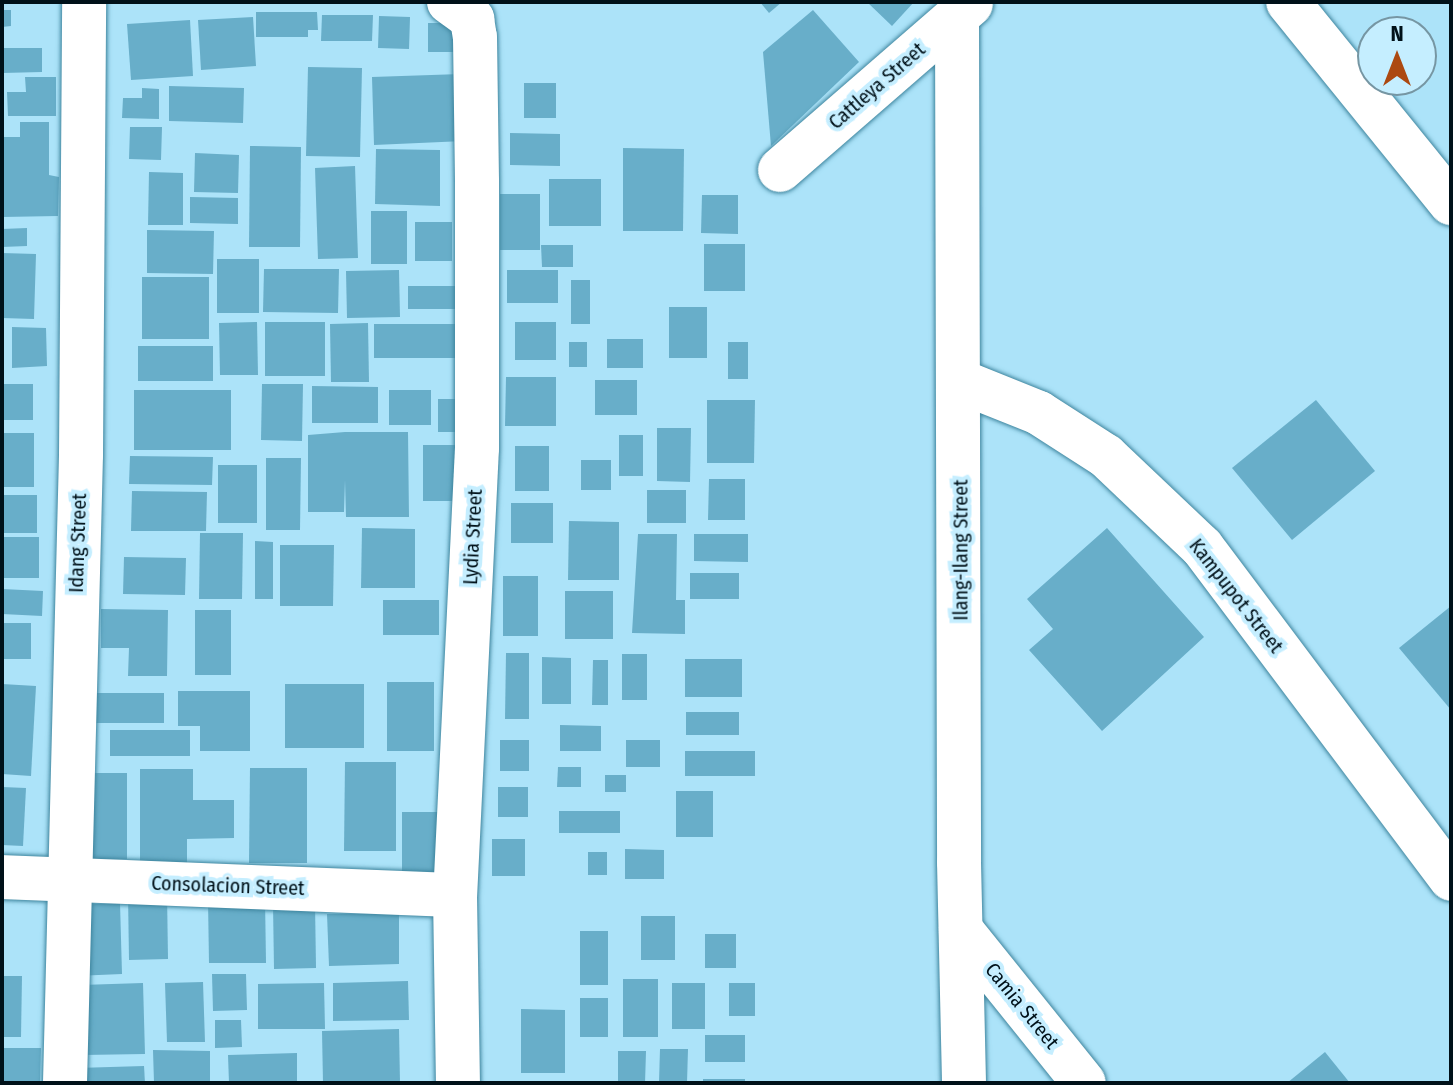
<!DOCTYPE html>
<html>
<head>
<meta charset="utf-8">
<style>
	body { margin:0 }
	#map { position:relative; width:1453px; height:1085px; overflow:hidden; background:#ace3f9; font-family:"Fira Sans Condensed",sans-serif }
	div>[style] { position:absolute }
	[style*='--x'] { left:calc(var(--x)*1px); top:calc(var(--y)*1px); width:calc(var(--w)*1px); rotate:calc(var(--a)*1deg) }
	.building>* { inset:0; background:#68aec9 }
	.roads { filter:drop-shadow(0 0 2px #3e859e) drop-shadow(0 0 2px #3e859e) }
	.street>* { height:44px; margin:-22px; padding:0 22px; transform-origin:22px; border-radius:22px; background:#fff }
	span { translate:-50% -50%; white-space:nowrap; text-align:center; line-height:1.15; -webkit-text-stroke:8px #c5eeff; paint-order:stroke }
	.street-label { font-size:20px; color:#001119 }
	.frame { position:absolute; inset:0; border:4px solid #001119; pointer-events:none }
	.north { position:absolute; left:1357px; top:16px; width:80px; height:80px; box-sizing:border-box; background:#c5eeff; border:2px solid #7696a3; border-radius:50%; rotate:0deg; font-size:22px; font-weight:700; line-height:32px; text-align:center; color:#001119 }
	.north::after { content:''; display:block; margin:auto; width:28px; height:36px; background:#ac4911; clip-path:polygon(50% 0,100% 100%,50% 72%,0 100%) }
</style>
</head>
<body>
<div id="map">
	<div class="building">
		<div style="clip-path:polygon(760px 2px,782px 2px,769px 13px)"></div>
		<div style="clip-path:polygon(867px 2px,914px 2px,892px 26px)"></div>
		<div style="clip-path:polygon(2px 10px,11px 10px,11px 26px,2px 27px)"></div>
		<div style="clip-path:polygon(813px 10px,859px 62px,771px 146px,763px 52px)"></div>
		<div style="clip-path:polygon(256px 12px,317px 12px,318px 30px,308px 30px,308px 37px,256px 37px)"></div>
		<div style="clip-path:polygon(322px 15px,373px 15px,372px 41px,321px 41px)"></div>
		<div style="clip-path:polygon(379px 16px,410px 17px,409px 49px,378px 48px)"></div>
		<div style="clip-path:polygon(253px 17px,256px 66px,201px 70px,198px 20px)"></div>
		<div style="clip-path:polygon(190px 20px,193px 76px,131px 80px,127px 24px)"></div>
		<div style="clip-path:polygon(428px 23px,465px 23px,465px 52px,428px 52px)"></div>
		<div style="clip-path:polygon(2px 48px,42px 48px,42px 72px,2px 73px)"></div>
		<div style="clip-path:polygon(308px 67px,362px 68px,360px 157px,306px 156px)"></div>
		<div style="clip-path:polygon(461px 74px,464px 141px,374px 145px,372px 77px)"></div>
		<div style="clip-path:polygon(25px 77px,56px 77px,56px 116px,8px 116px,7px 92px,26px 92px)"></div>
		<div style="clip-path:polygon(524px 83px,556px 83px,556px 118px,524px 118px)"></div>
		<div style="clip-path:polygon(169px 86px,244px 88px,243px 123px,169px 121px)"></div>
		<div style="clip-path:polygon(142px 88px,159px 89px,159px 119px,122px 118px,123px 98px,142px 98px)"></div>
		<div style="clip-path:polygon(20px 122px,49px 122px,49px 175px,59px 177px,58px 216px,2px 217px,2px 137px,20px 137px)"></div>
		<div style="clip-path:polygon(130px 127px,162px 127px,161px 160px,129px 159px)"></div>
		<div style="clip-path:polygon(510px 133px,560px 134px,560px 166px,510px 165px)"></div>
		<div style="clip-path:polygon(250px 146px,301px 147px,300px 247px,249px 247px)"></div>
		<div style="clip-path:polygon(623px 148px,684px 149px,683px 231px,623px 231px)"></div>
		<div style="clip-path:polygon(376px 149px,440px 150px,440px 206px,375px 204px)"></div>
		<div style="clip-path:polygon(195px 153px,239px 155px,238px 193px,194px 192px)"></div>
		<div style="clip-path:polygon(355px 166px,358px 258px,318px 259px,315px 168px)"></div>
		<div style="clip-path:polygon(149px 172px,183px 173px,183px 225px,148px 225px)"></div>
		<div style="clip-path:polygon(549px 179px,601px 179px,601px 226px,549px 226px)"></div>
		<div style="clip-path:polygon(500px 194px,540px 194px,540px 250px,500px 250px)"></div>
		<div style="clip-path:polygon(702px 195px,738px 195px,738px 234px,701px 233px)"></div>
		<div style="clip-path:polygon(190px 197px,238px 198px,238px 224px,190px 223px)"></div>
		<div style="clip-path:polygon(371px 211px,407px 211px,407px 264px,371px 264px)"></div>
		<div style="clip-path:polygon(415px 222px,452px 222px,452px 261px,415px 261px)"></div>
		<div style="clip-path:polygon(27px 228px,27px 246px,2px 247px,2px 229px)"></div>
		<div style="clip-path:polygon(147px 230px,214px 231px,213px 274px,147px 273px)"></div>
		<div style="clip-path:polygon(704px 244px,745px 244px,745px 291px,704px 291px)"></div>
		<div style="clip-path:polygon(541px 245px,573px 245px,573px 267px,542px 267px)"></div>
		<div style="clip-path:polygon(2px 253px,36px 254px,34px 319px,2px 318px)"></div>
		<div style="clip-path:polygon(217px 259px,259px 259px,259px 313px,217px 313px)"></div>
		<div style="clip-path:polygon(264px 269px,339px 269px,338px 313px,263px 312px)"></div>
		<div style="clip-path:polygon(399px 270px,400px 317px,347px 318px,346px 271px)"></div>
		<div style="clip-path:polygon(507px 270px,558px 270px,558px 303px,507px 303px)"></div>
		<div style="clip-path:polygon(142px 277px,209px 277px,209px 339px,142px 339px)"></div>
		<div style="clip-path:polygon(571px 280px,590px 280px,590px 324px,571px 324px)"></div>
		<div style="clip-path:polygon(408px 286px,462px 286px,462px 309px,408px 309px)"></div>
		<div style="clip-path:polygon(669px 307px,707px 307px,707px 358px,669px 358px)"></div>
		<div style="clip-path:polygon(257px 322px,258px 375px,220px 375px,219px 323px)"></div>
		<div style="clip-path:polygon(265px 322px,325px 322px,325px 376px,265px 376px)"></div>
		<div style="clip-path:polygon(515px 322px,556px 322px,556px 360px,515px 360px)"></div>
		<div style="clip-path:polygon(368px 323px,369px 382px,331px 382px,330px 324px)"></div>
		<div style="clip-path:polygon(374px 324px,461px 324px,461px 358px,374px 358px)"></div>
		<div style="clip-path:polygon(12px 327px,46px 328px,47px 366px,12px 368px)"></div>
		<div style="clip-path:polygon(607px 339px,643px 339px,643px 368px,607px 368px)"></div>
		<div style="clip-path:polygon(569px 342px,587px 342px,587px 367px,569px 367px)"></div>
		<div style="clip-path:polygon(728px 342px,748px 342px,748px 379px,728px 379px)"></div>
		<div style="clip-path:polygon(138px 346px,213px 346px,213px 381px,138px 381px)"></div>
		<div style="clip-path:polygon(506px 377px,556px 377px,556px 426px,505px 426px)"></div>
		<div style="clip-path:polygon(595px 380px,637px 380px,637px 415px,595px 415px)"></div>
		<div style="clip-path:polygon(2px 384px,33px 384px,33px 420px,2px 420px)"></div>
		<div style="clip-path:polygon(262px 384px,303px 384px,302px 441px,261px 440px)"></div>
		<div style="clip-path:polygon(312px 386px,378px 387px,378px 423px,312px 423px)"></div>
		<div style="clip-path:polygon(134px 390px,231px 390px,231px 450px,134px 450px)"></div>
		<div style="clip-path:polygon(389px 390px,431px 390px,431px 425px,389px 425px)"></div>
		<div style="clip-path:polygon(438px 399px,466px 399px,466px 432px,438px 432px)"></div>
		<div style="clip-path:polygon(707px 400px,755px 400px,754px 463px,707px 463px)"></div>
		<div style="clip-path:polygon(1316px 400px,1375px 471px,1292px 540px,1232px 468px)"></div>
		<div style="clip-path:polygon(657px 428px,691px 428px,690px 482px,657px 481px)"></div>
		<div style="clip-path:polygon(345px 432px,408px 432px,409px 517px,346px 517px,345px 480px,344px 512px,308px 512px,308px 435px)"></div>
		<div style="clip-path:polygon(2px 433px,34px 433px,34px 487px,2px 487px)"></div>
		<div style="clip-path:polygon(619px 435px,643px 435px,643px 476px,619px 476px)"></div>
		<div style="clip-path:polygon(423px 445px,465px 445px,465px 501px,423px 501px)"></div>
		<div style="clip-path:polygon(515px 446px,549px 446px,549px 491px,515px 491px)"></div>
		<div style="clip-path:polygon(130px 456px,213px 457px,212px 485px,129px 484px)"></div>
		<div style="clip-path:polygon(266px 458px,301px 458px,300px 530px,266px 530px)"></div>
		<div style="clip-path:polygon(581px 460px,611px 460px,611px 490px,581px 490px)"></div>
		<div style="clip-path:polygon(218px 465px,257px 465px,257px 523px,218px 523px)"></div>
		<div style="clip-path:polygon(709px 479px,745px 479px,745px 520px,708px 520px)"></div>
		<div style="clip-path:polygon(647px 490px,686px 490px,686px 523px,647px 523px)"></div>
		<div style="clip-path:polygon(132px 491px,207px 492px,206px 531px,131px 531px)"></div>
		<div style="clip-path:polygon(2px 495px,37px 495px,37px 533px,2px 533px)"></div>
		<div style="clip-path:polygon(511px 503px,553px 503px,553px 543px,511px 543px)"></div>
		<div style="clip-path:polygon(569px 521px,619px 522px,619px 580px,568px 580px)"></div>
		<div style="clip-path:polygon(362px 528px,415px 529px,415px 588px,361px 588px)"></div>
		<div style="clip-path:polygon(1107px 528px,1204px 637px,1102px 731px,1029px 650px,1053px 629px,1027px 599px)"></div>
		<div style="clip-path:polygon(200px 533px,243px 533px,242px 599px,199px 599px)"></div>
		<div style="clip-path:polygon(638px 534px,677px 534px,676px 600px,685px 600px,685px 634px,632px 633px)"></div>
		<div style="clip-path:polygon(694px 534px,748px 534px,748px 562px,694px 561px)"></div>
		<div style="clip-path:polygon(2px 537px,39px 537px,39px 578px,2px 578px)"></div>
		<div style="clip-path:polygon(255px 541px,273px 542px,273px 599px,255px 599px)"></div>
		<div style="clip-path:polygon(280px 545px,334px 545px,333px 606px,280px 606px)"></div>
		<div style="clip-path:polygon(124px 557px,186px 558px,185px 595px,123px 594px)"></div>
		<div style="clip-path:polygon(690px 573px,739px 573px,739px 599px,690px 599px)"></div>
		<div style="clip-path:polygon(503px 576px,538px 576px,538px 636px,503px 636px)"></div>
		<div style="clip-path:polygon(2px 589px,43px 591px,42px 616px,2px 614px)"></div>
		<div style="clip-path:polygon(565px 591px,613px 591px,613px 639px,565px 639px)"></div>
		<div style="clip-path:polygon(383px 600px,439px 600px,439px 635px,383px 635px)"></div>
		<div style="clip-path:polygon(1451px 606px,1451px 710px,1399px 648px)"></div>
		<div style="clip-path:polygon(101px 609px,168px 610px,167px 676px,128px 676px,129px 648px,101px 648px)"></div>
		<div style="clip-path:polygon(195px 610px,231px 610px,231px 675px,195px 675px)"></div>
		<div style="clip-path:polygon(2px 623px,31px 623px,31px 659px,2px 659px)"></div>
		<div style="clip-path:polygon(506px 653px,529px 653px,529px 719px,505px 719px)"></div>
		<div style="clip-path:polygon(622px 654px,647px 654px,647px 700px,622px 700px)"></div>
		<div style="clip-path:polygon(542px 657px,571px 658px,571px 704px,542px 704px)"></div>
		<div style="clip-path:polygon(685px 659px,742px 659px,742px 697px,685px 697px)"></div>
		<div style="clip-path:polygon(593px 660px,608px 660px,608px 705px,592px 705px)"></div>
		<div style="clip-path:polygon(387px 682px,434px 682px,434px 751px,387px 751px)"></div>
		<div style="clip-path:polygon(2px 684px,36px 686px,31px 776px,2px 774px)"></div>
		<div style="clip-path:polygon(285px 684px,364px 684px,364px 748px,285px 748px)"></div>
		<div style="clip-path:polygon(178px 691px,250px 691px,250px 751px,200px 751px,200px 726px,178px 726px)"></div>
		<div style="clip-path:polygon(95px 693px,164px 693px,164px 723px,95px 723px)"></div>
		<div style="clip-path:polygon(686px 712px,739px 712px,739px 735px,686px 735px)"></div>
		<div style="clip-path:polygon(560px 725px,601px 726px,601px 751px,560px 751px)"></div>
		<div style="clip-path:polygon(110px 730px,190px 730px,190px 756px,110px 756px)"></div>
		<div style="clip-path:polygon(500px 740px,529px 740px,529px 771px,500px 771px)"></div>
		<div style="clip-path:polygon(626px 740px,660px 740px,660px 767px,626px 767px)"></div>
		<div style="clip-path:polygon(685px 751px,755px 751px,755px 776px,685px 776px)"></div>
		<div style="clip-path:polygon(345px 762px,396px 762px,396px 851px,344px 851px)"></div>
		<div style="clip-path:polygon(558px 767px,581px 767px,581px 787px,557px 787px)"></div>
		<div style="clip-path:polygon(250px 768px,307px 768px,307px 863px,249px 863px)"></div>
		<div style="clip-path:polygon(140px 769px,193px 769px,193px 800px,234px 800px,234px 838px,187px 839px,187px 867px,140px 867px)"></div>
		<div style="clip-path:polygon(84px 773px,127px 773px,127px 859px,84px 859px)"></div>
		<div style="clip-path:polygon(605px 775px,626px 775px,626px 792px,605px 792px)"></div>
		<div style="clip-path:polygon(2px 787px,26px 788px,23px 846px,2px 845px)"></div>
		<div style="clip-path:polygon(498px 787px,528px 787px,528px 817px,498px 817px)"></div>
		<div style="clip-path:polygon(676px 791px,713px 791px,713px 837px,676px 837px)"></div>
		<div style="clip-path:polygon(559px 811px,620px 811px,620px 833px,559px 833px)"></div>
		<div style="clip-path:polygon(402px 812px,451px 812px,451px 875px,402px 875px)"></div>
		<div style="clip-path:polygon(492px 839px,525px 839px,525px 876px,492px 876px)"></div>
		<div style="clip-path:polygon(625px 849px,664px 850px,664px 879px,625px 879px)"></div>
		<div style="clip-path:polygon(588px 852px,607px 852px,607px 875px,588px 875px)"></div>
		<div style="clip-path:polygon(167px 893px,168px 959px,129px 960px,128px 894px)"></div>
		<div style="clip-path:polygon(265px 899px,266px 963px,209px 963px,208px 900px)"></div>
		<div style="clip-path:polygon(120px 903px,122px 974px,75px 976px,73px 905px)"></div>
		<div style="clip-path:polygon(315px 904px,316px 968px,274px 969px,273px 905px)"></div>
		<div style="clip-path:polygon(399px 913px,399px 964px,329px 966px,327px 914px)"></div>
		<div style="clip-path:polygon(641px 916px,675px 916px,675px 960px,641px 960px)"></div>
		<div style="clip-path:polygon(580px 931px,608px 931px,608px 985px,580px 985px)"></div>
		<div style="clip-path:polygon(705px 934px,736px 934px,736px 968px,705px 968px)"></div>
		<div style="clip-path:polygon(212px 974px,246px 974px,247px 1010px,213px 1011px)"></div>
		<div style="clip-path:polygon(2px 976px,22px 976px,21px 1037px,2px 1037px)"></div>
		<div style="clip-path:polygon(623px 979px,658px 979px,658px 1037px,623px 1037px)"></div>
		<div style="clip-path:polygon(408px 981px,409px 1020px,333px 1021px,333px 983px)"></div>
		<div style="clip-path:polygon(203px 982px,205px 1042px,167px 1042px,165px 983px)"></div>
		<div style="clip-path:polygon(143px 983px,145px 1054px,83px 1055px,81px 985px)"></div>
		<div style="clip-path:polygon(324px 983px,325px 1029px,258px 1029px,258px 984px)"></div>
		<div style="clip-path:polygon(672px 983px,705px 983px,705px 1029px,672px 1029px)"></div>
		<div style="clip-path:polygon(729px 983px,755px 983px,755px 1016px,729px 1016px)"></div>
		<div style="clip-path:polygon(580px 998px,608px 998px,608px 1037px,580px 1037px)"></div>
		<div style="clip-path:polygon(521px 1009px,565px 1010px,565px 1073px,521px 1073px)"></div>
		<div style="clip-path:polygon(215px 1020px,241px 1020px,242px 1047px,215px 1048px)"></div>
		<div style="clip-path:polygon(399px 1029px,400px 1083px,323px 1083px,322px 1031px)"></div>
		<div style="clip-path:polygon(705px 1035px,745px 1035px,745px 1062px,705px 1062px)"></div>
		<div style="clip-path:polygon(4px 1048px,41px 1048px,40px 1083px,4px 1083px)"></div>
		<div style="clip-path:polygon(660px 1049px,688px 1049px,687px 1083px,659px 1083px)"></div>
		<div style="clip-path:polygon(153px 1050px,210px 1051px,210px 1083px,154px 1083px)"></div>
		<div style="clip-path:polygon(618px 1051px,646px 1051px,645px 1083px,618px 1083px)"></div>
		<div style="clip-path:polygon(1325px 1052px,1350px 1083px,1287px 1083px)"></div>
		<div style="clip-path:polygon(297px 1053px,297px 1083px,229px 1083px,228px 1055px)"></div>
		<div style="clip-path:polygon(144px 1066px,145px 1083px,78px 1083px,77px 1068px)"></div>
		<div style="clip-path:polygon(703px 1079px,745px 1079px,745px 1083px,703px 1083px)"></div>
	</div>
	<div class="roads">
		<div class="street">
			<div style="--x:449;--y:2;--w:29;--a:36"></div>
			<div style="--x:472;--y:19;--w:18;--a:81"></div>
			<div style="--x:475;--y:37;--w:145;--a:89.2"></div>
			<div style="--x:477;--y:182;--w:266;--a:90"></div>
			<div style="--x:477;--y:448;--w:448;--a:92.8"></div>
			<div style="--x:455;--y:895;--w:188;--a:89.1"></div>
			<div style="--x:1288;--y:2;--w:259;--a:51"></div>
			<div style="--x:957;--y:17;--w:845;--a:89.86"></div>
			<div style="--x:959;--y:862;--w:221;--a:88.7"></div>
			<div style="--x:780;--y:170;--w:253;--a:-41"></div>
			<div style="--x:962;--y:382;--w:83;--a:21.9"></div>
			<div style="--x:1039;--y:413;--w:80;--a:32.7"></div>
			<div style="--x:1106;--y:456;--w:132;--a:43.5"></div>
			<div style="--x:1202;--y:547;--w:415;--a:53.1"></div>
			<div style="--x:2;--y:877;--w:453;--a:2.3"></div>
			<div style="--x:961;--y:930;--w:196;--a:51.2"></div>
			<div style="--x:65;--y:1083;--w:629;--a:-88.54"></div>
			<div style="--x:81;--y:454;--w:452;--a:-89.6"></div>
		</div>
	</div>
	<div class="street-label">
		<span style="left:877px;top:86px;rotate:-41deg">Cattleya Street</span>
		<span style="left:473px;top:537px;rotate:-87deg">Lydia Street</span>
		<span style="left:78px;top:543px;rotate:-88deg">Idang Street</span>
		<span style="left:961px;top:550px;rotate:-90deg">Ilang-Ilang Street</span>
		<span style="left:1236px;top:596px;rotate:52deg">Kampupot Street</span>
		<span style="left:228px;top:886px;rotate:2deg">Consolacion Street</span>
		<span style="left:1022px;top:1006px;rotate:51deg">Camia Street</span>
	</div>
	<div class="frame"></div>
	<div class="north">N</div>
</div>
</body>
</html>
